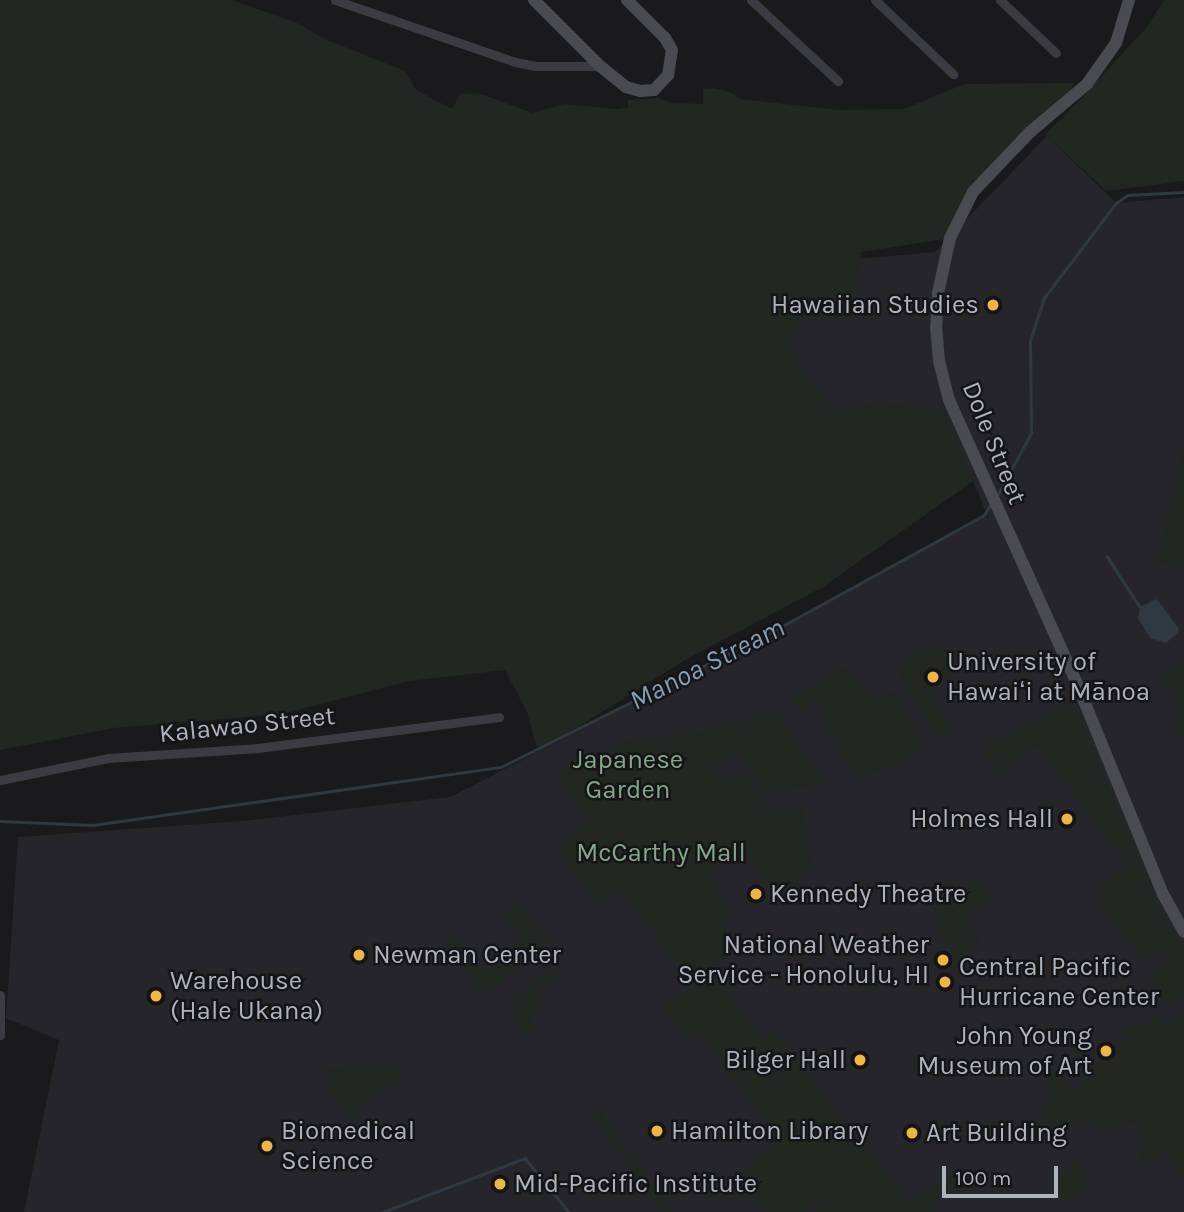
<!DOCTYPE html>
<html>
<head>
<meta charset="utf-8">
<style>
	body { margin:0 }
	#map { position:relative; width:1184px; height:1212px; overflow:hidden; background:#1a1a1d; font-family:Karla,sans-serif }
	div>[style] { position:absolute }
	[style*='--x'] { left:calc(var(--x)*1px); top:calc(var(--y)*1px); width:calc(var(--w)*1px); rotate:calc(var(--a)*1deg) }
	.built>* { inset:0; background:#26262a }
	.green>* { inset:0; background:#202821 }
	.water>* { inset:0; background:#303941 }
	.stream>* { height:2.5px; margin:-1.25px; padding:0 1.25px; transform-origin:1.25px; border-radius:1.25px; background:#303941 }
	.street>* { height:9px; margin:-4.5px; padding:0 4.5px; transform-origin:4.5px; border-radius:4.5px; background:#3b3c41 }
	.secondary>* { height:12px; margin:-6px; padding:0 6px; transform-origin:6px; border-radius:6px; background:#494b51 }
	.dots>* { width:19px; height:19px; translate:-50% -50%; box-sizing:border-box; border:4px solid #151518; border-radius:50% }
	span { translate:-50% -50%; white-space:nowrap; text-align:center; line-height:1.15; -webkit-text-stroke:5px #151518; paint-order:stroke }
	.poi-label { font-size:26px; color:#adb2bc }
	.right { translate:-100% -50%; text-align:right }
	.left { translate:0 -50%; text-align:left }
	.street-label { font-size:26px; color:#adb2bc }
	.park-label { font-size:26px; color:#85a688 }
	.water-label { font-size:28px; color:#869eb5; font-style:italic }
	.scale { position:absolute; left:942px; top:1166px; width:116px; height:32px; box-sizing:border-box; border:4px solid #adb2bc; border-top:0; padding-left:9px; font-size:21px; line-height:24px; white-space:nowrap; color:#adb2bc; -webkit-text-stroke:5px #151518; paint-order:stroke }
</style>
</head>
<body>
<div id="map">
	<div class="built">
		<div style="clip-path:polygon(1047px 136px,1116px 203px,1184px 197px,1184px 1212px,24px 1212px,59px 1040px,6px 1018px,18px 837px,243px 821px,450px 797px,766px 635px,984px 515px,989px 519px,967px 467px,782px 405px,788px 265px,935px 252px)"></div>
	</div>
	<div class="green">
		<div style="clip-path:polygon(0 0,232px 0,297px 23px,325px 39px,405px 71px,416px 90px,452px 109px,461px 93px,484px 95px,532px 113px,564px 104px,618px 109px,628px 107px,628px 100px,658px 98px,672px 103px,703px 104px,703px 89px,713px 88px,727px 91px,741px 99px,838px 110px,904px 109px,964px 84px,1074px 83px,1065px 103px,997px 165px,950px 238px,861px 252px,854px 301px,836px 318px,803px 319px,790px 335px,790px 349px,808px 380px,833px 411px,877px 403px,943px 409px,973px 481px,823px 587px,685px 660px,538px 752px,527px 712px,505px 670px,409px 681px,282px 714px,114px 728px,0 750px)"></div>
		<div style="clip-path:polygon(1164px 0,1184px 0,1184px 181px,1106px 191px,1045px 134px,1062px 119px,1147px 27px)"></div>
		<div style="clip-path:polygon(1184px 448px,1184px 569px,1157px 562px)"></div>
		<div style="clip-path:polygon(939px 642px,959px 668px,926px 694px,952px 730px,939px 738px,900px 676px,899px 669px,914px 652px,919px 650px,924px 655px)"></div>
		<div style="clip-path:polygon(1184px 662px,1184px 742px,1172px 721px,1184px 713px,1161px 675px)"></div>
		<div style="clip-path:polygon(845px 667px,871px 697px,894px 693px,905px 701px,902px 708px,924px 745px,899px 763px,858px 779px,822px 718px,827px 711px,816px 699px,801px 711px,792px 700px)"></div>
		<div style="clip-path:polygon(1065px 706px,1072px 706px,1077px 710px,1160px 907px,1184px 950px,1184px 994px,1169px 1004px,1150px 976px,1171px 961px,1162px 948px,1144px 960px,1102px 905px,1096px 892px,1129px 867px,1038px 745px,999px 774px,983px 747px)"></div>
		<div style="clip-path:polygon(762px 714px,774px 714px,827px 783px,767px 793px,735px 750px,710px 767px,723px 784px,743px 773px,771px 812px,803px 808px,807px 850px,814px 865px,784px 887px,780px 881px,771px 886px,743px 848px,707px 874px,732px 913px,721px 922px,737px 945px,709px 968px,762px 1041px,774px 1032px,842px 1120px,838px 1125px,848px 1140px,861px 1142px,904px 1197px,900px 1201px,912px 1200px,952px 1174px,959px 1177px,964px 1183px,958px 1182px,931px 1203px,933px 1212px,815px 1212px,814px 1210px,827px 1201px,824px 1196px,801px 1212px,769px 1212px,750px 1200px,742px 1192px,742px 1174px,749px 1165px,774px 1147px,766px 1136px,773px 1130px,699px 1032px,688px 1039px,665px 1007px,686px 992px,680px 967px,621px 888px,599px 905px,560px 849px,565px 845px,562px 840px,593px 819px,589px 812px,585px 815px,556px 772px,628px 740px,699px 733px)"></div>
		<div style="clip-path:polygon(977px 877px,992px 899px,965px 918px,980px 941px,958px 959px,939px 934px,940px 920px,923px 895px,936px 887px,940px 890px,944px 887px,951px 897px)"></div>
		<div style="clip-path:polygon(518px 903px,549px 942px,485px 993px,445px 942px,454px 935px,483px 971px,522px 939px,503px 915px)"></div>
		<div style="clip-path:polygon(552px 970px,556px 976px,538px 989px,536px 997px,540px 1005px,530px 1019px,535px 1027px,526px 1033px,509px 1008px,514px 998px)"></div>
		<div style="clip-path:polygon(1184px 1014px,1184px 1176px,1165px 1149px,1140px 1165px,1144px 1123px,1118px 1121px,1117px 1131px,1103px 1130px,1083px 1120px,1056px 1135px,1039px 1111px,1056px 1099px,1043px 1081px,1057px 1071px,1074px 1094px,1086px 1084px,1072px 1043px,1089px 1069px,1127px 1042px,1121px 1032px,1136px 1023px,1140px 1027px,1156px 1017px,1163px 1027px)"></div>
		<div style="clip-path:polygon(401px 1066px,402px 1074px,394px 1089px,389px 1084px,354px 1109px,357px 1115px,354px 1117px,330px 1090px,327px 1068px)"></div>
		<div style="clip-path:polygon(599px 1109px,603px 1112px,600px 1114px,606px 1122px,673px 1212px,664px 1212px,593px 1117px,594px 1111px)"></div>
		<div style="clip-path:polygon(1075px 1161px,1092px 1185px,1067px 1203px,1051px 1181px)"></div>
	</div>
	<div class="water">
		<div style="clip-path:polygon(1157px 599px,1179px 629px,1178px 633px,1166px 643px,1150px 638px,1138px 618px,1140px 607px)"></div>
	</div>
	<div class="stream">
		<div style="--x:997;--y:496;--w:72;--a:-61.6"></div>
		<div style="--x:1031;--y:433;--w:92;--a:-90.6"></div>
		<div style="--x:1030;--y:341;--w:45;--a:-72"></div>
		<div style="--x:1044;--y:298;--w:119;--a:-52.8"></div>
		<div style="--x:1116;--y:203;--w:14;--a:-34"></div>
		<div style="--x:1128;--y:195;--w:56;--a:-3.1"></div>
		<div style="--x:1107;--y:556;--w:61;--a:57.1"></div>
		<div style="--x:0;--y:821;--w:93;--a:2.5"></div>
		<div style="--x:93;--y:825;--w:412;--a:-8.1"></div>
		<div style="--x:501;--y:767;--w:296;--a:-26.5"></div>
		<div style="--x:766;--y:635;--w:249;--a:-28.8"></div>
		<div style="--x:984;--y:515;--w:13;--a:-58"></div>
		<div style="--x:383;--y:1212;--w:152;--a:-20.8"></div>
		<div style="--x:525;--y:1158;--w:70;--a:50.8"></div>
	</div>
	<div class="street">
		<div style="--x:335;--y:0;--w:190;--a:19"></div>
		<div style="--x:515;--y:62;--w:21;--a:11"></div>
		<div style="--x:536;--y:66;--w:64;--a:0"></div>
		<div style="--x:751;--y:0;--w:119;--a:43"></div>
		<div style="--x:875;--y:0;--w:108;--a:43.5"></div>
		<div style="--x:1000;--y:0;--w:77;--a:43.4"></div>
		<div style="--x:0;--y:780;--w:110;--a:-11.5"></div>
		<div style="--x:108;--y:758;--w:150;--a:-3.8"></div>
		<div style="--x:258;--y:748;--w:243;--a:-7.3"></div>
		<div style="--x:0;--y:995;--w:40;--a:90"></div>
	</div>
	<div class="secondary">
		<div style="--x:534;--y:0;--w:93;--a:45"></div>
		<div style="--x:600;--y:66;--w:33;--a:39"></div>
		<div style="--x:626;--y:87;--w:15;--a:16"></div>
		<div style="--x:640;--y:91;--w:14;--a:-4"></div>
		<div style="--x:654;--y:90;--w:21;--a:-47"></div>
		<div style="--x:668;--y:75;--w:25;--a:-81"></div>
		<div style="--x:672;--y:50;--w:14;--a:-120"></div>
		<div style="--x:665;--y:38;--w:54;--a:-135"></div>
		<div style="--x:1129;--y:0;--w:45;--a:106.8"></div>
		<div style="--x:1116;--y:43;--w:50;--a:125.3"></div>
		<div style="--x:1087;--y:84;--w:75;--a:139.9"></div>
		<div style="--x:1030;--y:132;--w:83;--a:133.5"></div>
		<div style="--x:973;--y:192;--w:51;--a:116.6"></div>
		<div style="--x:950;--y:238;--w:56;--a:102.3"></div>
		<div style="--x:938;--y:293;--w:33;--a:93"></div>
		<div style="--x:936;--y:326;--w:35;--a:85"></div>
		<div style="--x:939;--y:361;--w:40;--a:75.6"></div>
		<div style="--x:949;--y:400;--w:314;--a:65.7"></div>
		<div style="--x:1078;--y:686;--w:225;--a:67.8"></div>
		<div style="--x:1163;--y:894;--w:43;--a:61.1"></div>
	</div>
	<div class="dots">
		<div style="left:993px;top:305px;background:#edb542"></div>
		<div style="left:933px;top:677px;background:#edb542"></div>
		<div style="left:1067px;top:819px;background:#edb542"></div>
		<div style="left:756px;top:894px;background:#edb542"></div>
		<div style="left:359px;top:955px;background:#edb542"></div>
		<div style="left:943px;top:960px;background:#edb542"></div>
		<div style="left:945px;top:982px;background:#edb542"></div>
		<div style="left:156px;top:996px;background:#edb542"></div>
		<div style="left:1106px;top:1051px;background:#edb542"></div>
		<div style="left:860px;top:1060px;background:#edb542"></div>
		<div style="left:657px;top:1131px;background:#edb542"></div>
		<div style="left:912px;top:1133px;background:#edb542"></div>
		<div style="left:267px;top:1146px;background:#edb542"></div>
		<div style="left:500px;top:1184px;background:#edb542"></div>
	</div>
	<div class="poi-label">
		<span class="right" style="left:979px;top:305px">Hawaiian Studies</span>
		<span class="left" style="left:947px;top:677px">University of<br>Hawaiʻi at Mānoa</span>
		<span class="right" style="left:1053px;top:819px">Holmes Hall</span>
		<span class="left" style="left:770px;top:894px">Kennedy Theatre</span>
		<span class="right" style="left:929px;top:960px">National Weather<br>Service - Honolulu, HI</span>
		<span class="left" style="left:373px;top:955px">Newman Center</span>
		<span class="left" style="left:959px;top:982px">Central Pacific<br>Hurricane Center</span>
		<span class="left" style="left:170px;top:996px">Warehouse<br>(Hale Ukana)</span>
		<span class="right" style="left:1092px;top:1051px">John Young<br>Museum of Art</span>
		<span class="right" style="left:846px;top:1060px">Bilger Hall</span>
		<span class="left" style="left:281px;top:1146px">Biomedical<br>Science</span>
		<span class="left" style="left:671px;top:1131px">Hamilton Library</span>
		<span class="left" style="left:926px;top:1133px">Art Building</span>
		<span class="left" style="left:514px;top:1184px">Mid-Pacific Institute</span>
	</div>
	<div class="street-label">
		<span style="left:994px;top:443px;rotate:68deg">Dole Street</span>
		<span style="left:247px;top:725px;rotate:-6deg">Kalawao Street</span>
	</div>
	<div class="park-label">
		<span style="left:628px;top:775px">Japanese<br>Garden</span>
		<span style="left:661px;top:853px">McCarthy Mall</span>
	</div>
	<div class="water-label">
		<span style="left:707px;top:664px;rotate:-27deg">Manoa Stream</span>
	</div>
	<div class="scale">100 m</div>
</div>
</body>
</html>
